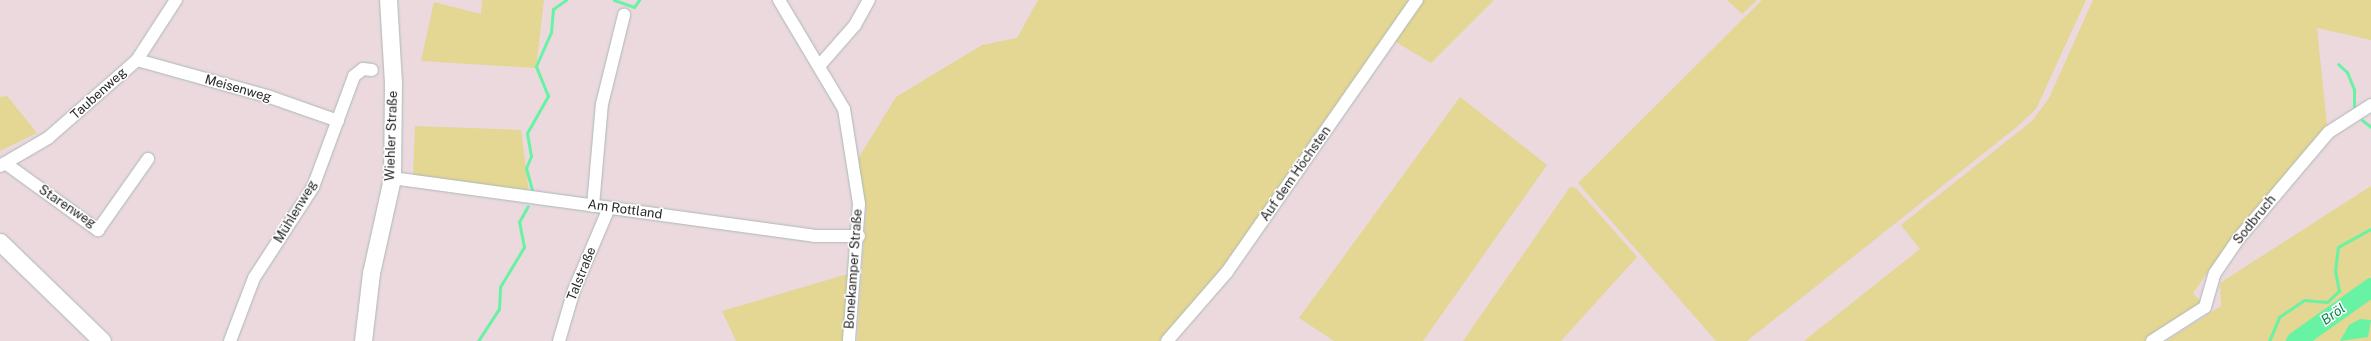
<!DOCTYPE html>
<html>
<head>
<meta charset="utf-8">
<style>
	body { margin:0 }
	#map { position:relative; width:2371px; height:341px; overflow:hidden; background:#ebd9de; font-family:"Public Sans",sans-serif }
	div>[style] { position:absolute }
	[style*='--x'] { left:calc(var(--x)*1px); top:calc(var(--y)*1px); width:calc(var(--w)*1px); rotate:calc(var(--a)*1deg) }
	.green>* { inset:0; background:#e4d693 }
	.water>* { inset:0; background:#67f2a4 }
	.stream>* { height:3px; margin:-1.5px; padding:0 1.5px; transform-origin:1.5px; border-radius:1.5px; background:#67f2a4 }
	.river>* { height:19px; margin:-9.5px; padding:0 9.5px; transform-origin:9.5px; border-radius:9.5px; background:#67f2a4 }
	.roads { filter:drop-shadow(0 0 1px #a9b9b9) drop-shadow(0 0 1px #a9b9b9) }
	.street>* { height:12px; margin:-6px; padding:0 6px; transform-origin:6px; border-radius:6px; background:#fff }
	.secondary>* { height:17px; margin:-8.5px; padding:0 8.5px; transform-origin:8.5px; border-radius:8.5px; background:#fff }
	span { translate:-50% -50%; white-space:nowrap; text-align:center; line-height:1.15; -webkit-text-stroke:3px #fff; paint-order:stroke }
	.street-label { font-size:13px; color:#282828 }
	.water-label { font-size:14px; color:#0a874a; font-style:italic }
</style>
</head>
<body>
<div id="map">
	<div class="green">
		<div style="clip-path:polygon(482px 0,544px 0,536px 68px,421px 61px,434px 2px,481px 14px)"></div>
		<div style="clip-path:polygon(1038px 0,1494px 0,1431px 63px,1391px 39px,1320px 127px,1226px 263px,1164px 341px,857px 341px,866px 210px,858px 159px,896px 97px,982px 45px,1017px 38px)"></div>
		<div style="clip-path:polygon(1727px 0,1757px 0,1742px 14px)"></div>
		<div style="clip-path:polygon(1762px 0,2086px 0,2036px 109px,2018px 126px,1747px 341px,1716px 341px,1578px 183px)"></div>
		<div style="clip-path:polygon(2093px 0,2371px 0,2371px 40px,2317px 28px,2327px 125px,2225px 248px,2193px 293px,2205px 307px,2159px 341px,1804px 341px,1920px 249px,1901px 225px,2032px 121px,2049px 98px)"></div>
		<div style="clip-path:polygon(7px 96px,37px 133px,0 151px,0 97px)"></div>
		<div style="clip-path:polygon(1460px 97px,1547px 165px,1423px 341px,1334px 341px,1299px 318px)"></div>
		<div style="clip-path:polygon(415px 126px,521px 130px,529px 193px,413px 177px)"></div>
		<div style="clip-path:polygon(2371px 186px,2371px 341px,2166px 341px,2221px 306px,2220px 283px)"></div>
		<div style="clip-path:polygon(1570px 187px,1576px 188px,1637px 257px,1561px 341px,1463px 341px)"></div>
		<div style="clip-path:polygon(851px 273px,845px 341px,736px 341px,722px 311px)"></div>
	</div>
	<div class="water">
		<div style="clip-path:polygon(2360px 319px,2371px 320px,2368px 337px,2340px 341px,2349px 325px)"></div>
	</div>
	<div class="stream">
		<div style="--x:614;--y:0;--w:21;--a:19"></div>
		<div style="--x:634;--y:7;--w:9;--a:-54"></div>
		<div style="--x:2338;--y:64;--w:12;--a:42"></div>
		<div style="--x:2347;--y:72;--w:18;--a:68"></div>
		<div style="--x:2354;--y:89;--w:17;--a:90"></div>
		<div style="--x:2362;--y:120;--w:11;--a:38"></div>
		<div style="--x:532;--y:190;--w:23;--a:-105"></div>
		<div style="--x:526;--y:168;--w:13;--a:-67"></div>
		<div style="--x:531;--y:156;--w:23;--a:-100"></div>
		<div style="--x:527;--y:133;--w:43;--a:-60.4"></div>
		<div style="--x:548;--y:96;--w:32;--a:-112"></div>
		<div style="--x:536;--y:66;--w:37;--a:-66"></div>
		<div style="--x:551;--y:32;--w:23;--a:-85"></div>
		<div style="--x:553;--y:9;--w:16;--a:-35"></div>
		<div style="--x:478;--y:341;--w:38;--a:-57"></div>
		<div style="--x:499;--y:309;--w:22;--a:-87"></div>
		<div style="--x:500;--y:287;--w:47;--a:-59"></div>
		<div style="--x:524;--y:247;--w:25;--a:-101"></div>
		<div style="--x:519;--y:222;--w:18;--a:-61"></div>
		<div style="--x:2269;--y:341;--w:26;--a:-67"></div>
		<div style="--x:2279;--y:317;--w:30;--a:-34"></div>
		<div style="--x:2304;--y:300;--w:23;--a:5"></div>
		<div style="--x:2327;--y:302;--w:16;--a:-43"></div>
		<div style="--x:2339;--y:291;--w:20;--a:-101"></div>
		<div style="--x:2335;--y:271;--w:24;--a:-83"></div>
		<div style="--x:2338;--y:247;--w:38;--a:-29"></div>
	</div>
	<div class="river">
		<div style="--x:2295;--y:341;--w:93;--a:-35.4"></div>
	</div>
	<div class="roads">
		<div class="street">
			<div style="--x:779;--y:0;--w:127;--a:59.2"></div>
			<div style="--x:844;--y:109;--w:96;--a:81"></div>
			<div style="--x:859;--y:204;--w:137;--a:94.2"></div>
			<div style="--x:137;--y:60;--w:138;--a:15.5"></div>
			<div style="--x:270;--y:97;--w:72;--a:19.4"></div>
			<div style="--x:820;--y:65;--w:53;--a:-48.8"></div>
			<div style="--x:855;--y:25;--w:29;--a:-61"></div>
			<div style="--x:5;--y:163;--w:115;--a:35.8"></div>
			<div style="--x:98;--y:230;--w:87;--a:-54.8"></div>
			<div style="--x:0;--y:166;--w:56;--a:-30.3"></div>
			<div style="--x:48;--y:138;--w:118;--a:-41.2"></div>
			<div style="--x:137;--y:60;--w:72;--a:-57"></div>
			<div style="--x:392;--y:178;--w:426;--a:7.8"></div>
			<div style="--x:814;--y:236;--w:45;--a:0"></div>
			<div style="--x:593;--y:206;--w:102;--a:-85"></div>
			<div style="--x:602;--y:104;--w:92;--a:-76.1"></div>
			<div style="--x:230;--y:341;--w:67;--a:-69.1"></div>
			<div style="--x:254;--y:278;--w:108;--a:-57"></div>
			<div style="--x:313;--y:187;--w:118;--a:-69.7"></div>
			<div style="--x:354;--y:76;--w:11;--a:-38"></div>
			<div style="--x:363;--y:69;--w:9;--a:6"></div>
			<div style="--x:559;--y:341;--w:53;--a:-73.6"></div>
			<div style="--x:574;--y:290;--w:89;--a:-66.9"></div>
			<div style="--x:1167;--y:341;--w:91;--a:-49"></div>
			<div style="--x:1227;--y:272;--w:332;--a:-55.1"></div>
			<div style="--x:2152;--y:341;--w:63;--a:-32.7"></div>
			<div style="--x:2205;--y:307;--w:35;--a:-74"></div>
			<div style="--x:2215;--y:273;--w:42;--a:-55.6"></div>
			<div style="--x:2239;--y:238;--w:139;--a:-49.7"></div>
			<div style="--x:2329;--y:132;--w:50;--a:-32.7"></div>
		</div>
		<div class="secondary">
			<div style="--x:0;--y:242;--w:142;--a:44.1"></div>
			<div style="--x:363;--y:341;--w:68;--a:-83.3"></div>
			<div style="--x:371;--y:273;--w:97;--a:-77.5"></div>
			<div style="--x:392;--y:178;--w:95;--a:-89.4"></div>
			<div style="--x:393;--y:83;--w:83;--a:-93.4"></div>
		</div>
	</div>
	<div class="street-label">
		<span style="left:238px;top:89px;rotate:16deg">Meisenweg</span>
		<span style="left:99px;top:94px;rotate:-42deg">Taubenweg</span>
		<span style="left:392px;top:136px;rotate:-88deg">Wiehler Straße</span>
		<span style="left:1296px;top:174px;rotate:-55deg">Auf dem Höchsten</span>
		<span style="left:67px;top:207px;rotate:34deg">Starenweg</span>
		<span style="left:625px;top:210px;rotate:8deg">Am Rottland</span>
		<span style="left:296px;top:212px;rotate:-59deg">Mühlenweg</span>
		<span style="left:2255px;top:220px;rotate:-51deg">Sodbruch</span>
		<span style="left:854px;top:269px;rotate:-86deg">Bonekamper Straße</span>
		<span style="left:582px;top:274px;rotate:-68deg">Talstraße</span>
	</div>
	<div class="water-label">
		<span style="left:2333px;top:314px;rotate:-35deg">Bröl</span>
	</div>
</div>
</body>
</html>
